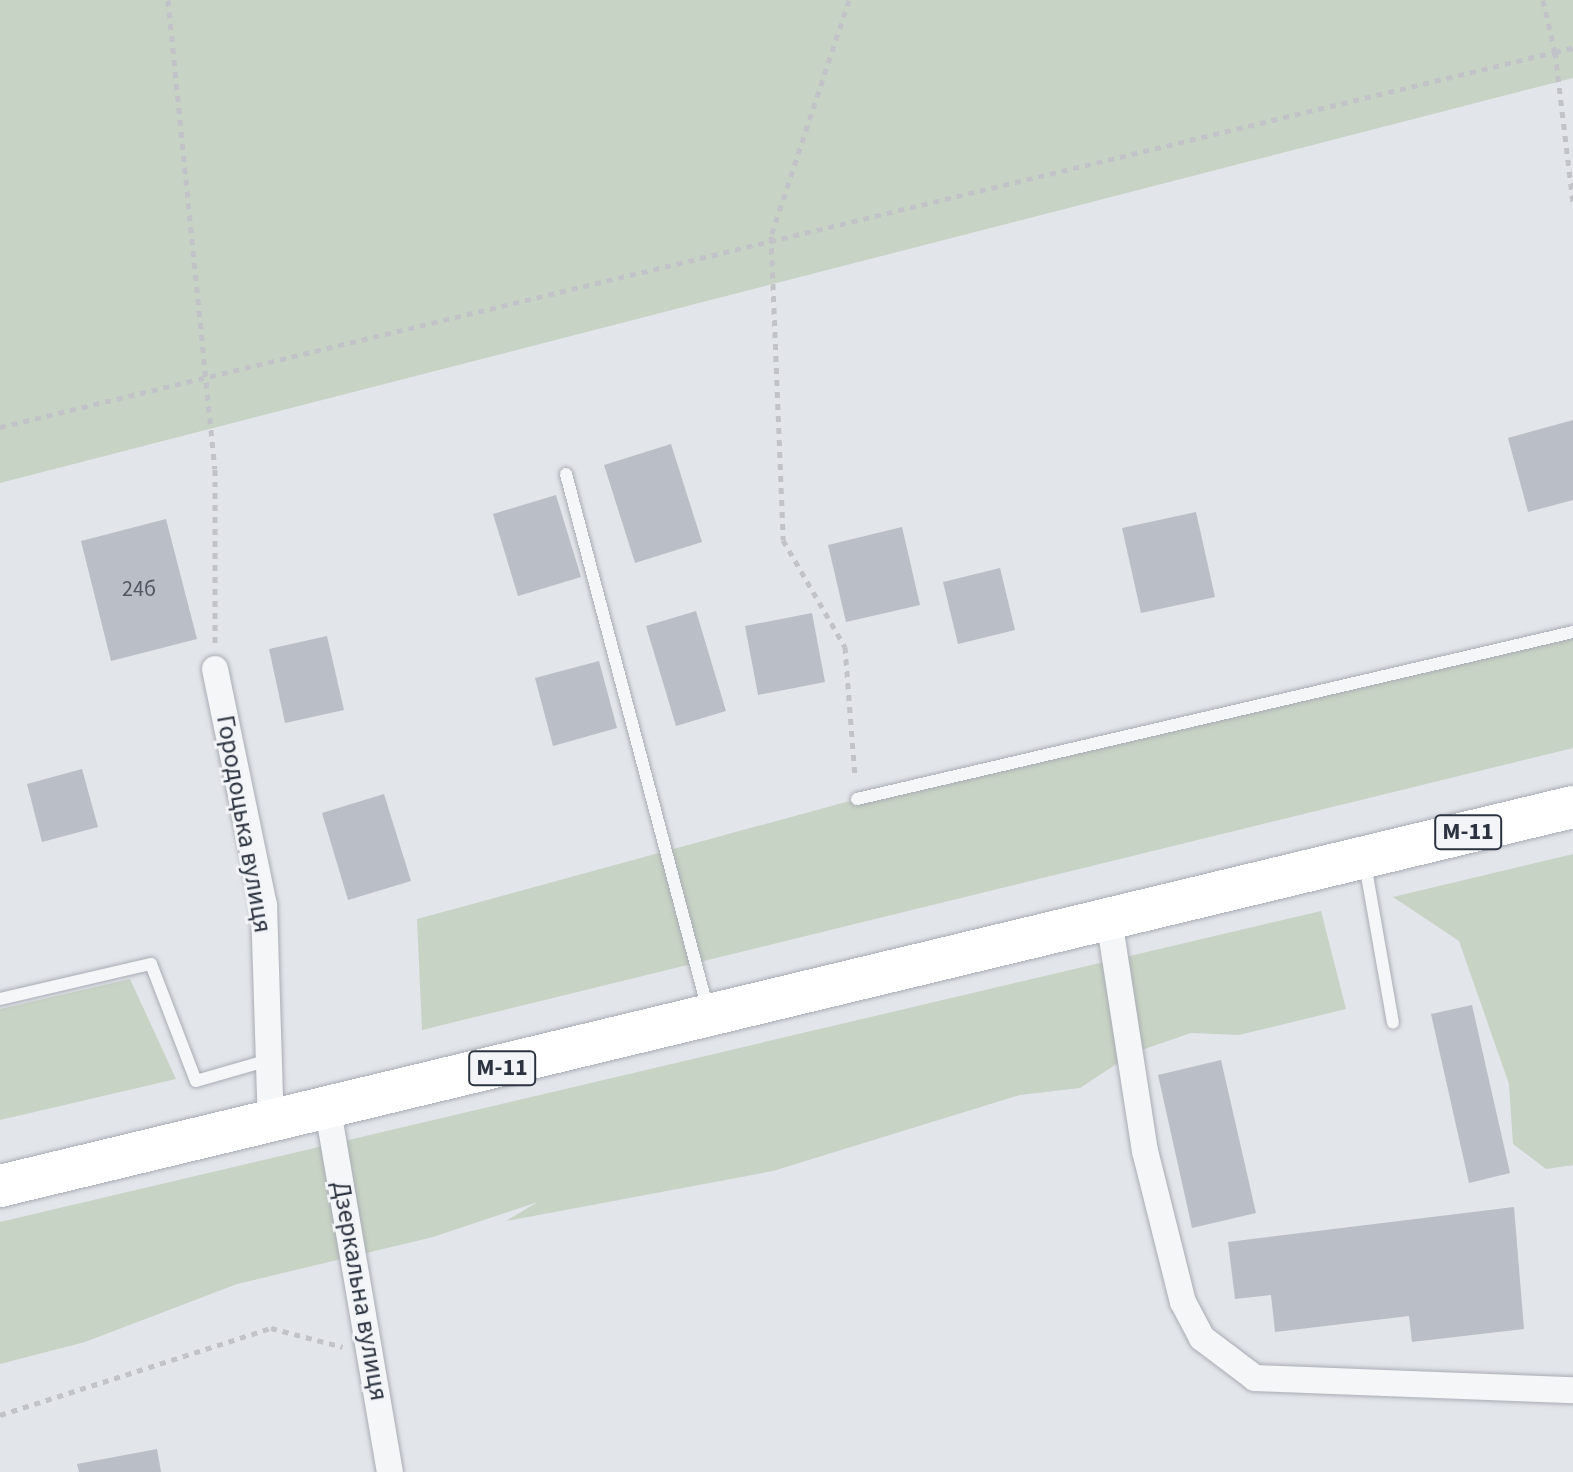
<!DOCTYPE html>
<html>
<head>
<meta charset="utf-8">
<style>
	body { margin:0 }
	#map { position:relative; width:1573px; height:1472px; overflow:hidden; background:#e2e5ea; font-family:"Source Sans 3",sans-serif }
	div>[style] { position:absolute }
	[style*='--x'] { left:calc(var(--x)*1px); top:calc(var(--y)*1px); width:calc(var(--w)*1px); rotate:calc(var(--a)*1deg) }
	.green>* { inset:0; background:#c7d3c4 }
	.building>* { inset:0; background:#babec6 }
	.path>* { height:5px; margin-top:-2.5px; transform-origin:0; background:repeating-linear-gradient(90deg,#c1c3c8 0 6px,transparent 0 12px) }
	.roads { filter:drop-shadow(0 0 2px #a8acb4) drop-shadow(0 0 2px #a8acb4) }
	.service>* { height:12px; margin:-6px; padding:0 6px; transform-origin:6px; border-radius:6px; background:#f5f6f8 }
	.minor>* { height:26px; margin:-13px; padding:0 13px; transform-origin:13px; border-radius:13px; background:#f5f6f8 }
	.trunk>* { height:42px; margin:-21px; padding:0 21px; transform-origin:21px; border-radius:21px; background:#fff }
	span { translate:-50% -50%; white-space:nowrap; text-align:center; line-height:1.15; -webkit-text-stroke:6px #f2f4f7; paint-order:stroke }
	.number-label { font-size:22px; color:#505662 }
	.number-label span { -webkit-text-stroke-width:0 }
	.shield-label span { padding:2px 6px; background:#f2f4f7; border:2px solid; border-radius:6px; -webkit-text-stroke-width:0 }
	.shield-label { font-size:24px; color:#2c3340; font-weight:700 }
	.street-label { font-size:26px; color:#2c3340 }
</style>
</head>
<body>
<div id="map">
	<div class="green">
		<div style="clip-path:polygon(0 0,1573px 0,1573px 78px,0 483px)"></div>
		<div style="clip-path:polygon(1573px 632px,1573px 748px,422px 1030px,417px 919px,857px 799px)"></div>
		<div style="clip-path:polygon(1573px 854px,1573px 1165px,1546px 1169px,1513px 1144px,1509px 1084px,1459px 941px,1393px 897px)"></div>
		<div style="clip-path:polygon(1321px 911px,1346px 1009px,1239px 1035px,1191px 1033px,1133px 1053px,1080px 1088px,1020px 1095px,773px 1171px,506px 1221px,538px 1202px,433px 1237px,237px 1284px,85px 1342px,0 1364px,0 1222px)"></div>
		<div style="clip-path:polygon(130px 979px,176px 1079px,0 1120px,0 1009px)"></div>
	</div>
	<div class="building">
		<div style="clip-path:polygon(1573px 420px,1573px 500px,1528px 512px,1508px 438px)"></div>
		<div style="clip-path:polygon(671px 444px,702px 542px,635px 563px,604px 465px)"></div>
		<div style="clip-path:polygon(556px 495px,581px 577px,518px 596px,493px 514px)"></div>
		<div style="clip-path:polygon(1196px 512px,1215px 597px,1141px 613px,1122px 528px)"></div>
		<div style="clip-path:polygon(166px 519px,197px 639px,111px 661px,81px 541px)"></div>
		<div style="clip-path:polygon(902px 527px,920px 605px,846px 622px,828px 545px)"></div>
		<div style="clip-path:polygon(1000px 568px,1015px 630px,958px 644px,943px 582px)"></div>
		<div style="clip-path:polygon(696px 611px,726px 711px,676px 726px,646px 626px)"></div>
		<div style="clip-path:polygon(812px 613px,825px 682px,758px 695px,745px 626px)"></div>
		<div style="clip-path:polygon(327px 636px,344px 710px,285px 723px,269px 649px)"></div>
		<div style="clip-path:polygon(599px 661px,617px 728px,553px 746px,535px 678px)"></div>
		<div style="clip-path:polygon(82px 769px,98px 827px,42px 842px,27px 784px)"></div>
		<div style="clip-path:polygon(384px 794px,411px 881px,348px 900px,322px 813px)"></div>
		<div style="clip-path:polygon(1472px 1005px,1510px 1173px,1469px 1183px,1431px 1014px)"></div>
		<div style="clip-path:polygon(1221px 1060px,1256px 1213px,1192px 1228px,1158px 1075px)"></div>
		<div style="clip-path:polygon(1514px 1207px,1524px 1329px,1412px 1342px,1409px 1316px,1275px 1332px,1271px 1295px,1235px 1299px,1228px 1242px)"></div>
		<div style="clip-path:polygon(157px 1449px,161px 1472px,79px 1472px,77px 1464px)"></div>
	</div>
	<div class="path">
		<div style="--x:168;--y:0;--w:471;--a:84.3"></div>
		<div style="--x:215;--y:469;--w:175;--a:90"></div>
		<div style="--x:849;--y:0;--w:249;--a:108.3"></div>
		<div style="--x:771;--y:236;--w:304;--a:87.7"></div>
		<div style="--x:783;--y:540;--w:124;--a:59.9"></div>
		<div style="--x:845;--y:647;--w:131;--a:85.6"></div>
		<div style="--x:1543;--y:0;--w:53;--a:77"></div>
		<div style="--x:1555;--y:52;--w:18;--a:-13"></div>
		<div style="--x:0;--y:427;--w:1600;--a:-13.56"></div>
		<div style="--x:1555;--y:52;--w:153;--a:83.2"></div>
		<div style="--x:0;--y:1415;--w:285;--a:-17.8"></div>
		<div style="--x:271;--y:1328;--w:74;--a:14.8"></div>
	</div>
	<div class="roads">
		<div class="service">
			<div style="--x:566;--y:474;--w:554;--a:75.16"></div>
			<div style="--x:857;--y:799;--w:735;--a:-13.13"></div>
			<div style="--x:1365;--y:864;--w:161;--a:80"></div>
			<div style="--x:0;--y:999;--w:155;--a:-13.1"></div>
			<div style="--x:151;--y:964;--w:125;--a:69"></div>
			<div style="--x:196;--y:1081;--w:76;--a:-16"></div>
		</div>
		<div class="minor">
			<div style="--x:215;--y:669;--w:241;--a:78.3"></div>
			<div style="--x:264;--y:905;--w:218;--a:88.2"></div>
			<div style="--x:1109;--y:919;--w:235;--a:81.2"></div>
			<div style="--x:1145;--y:1151;--w:156;--a:75.9"></div>
			<div style="--x:1183;--y:1302;--w:41;--a:62.2"></div>
			<div style="--x:1202;--y:1338;--w:66;--a:37"></div>
			<div style="--x:1255;--y:1378;--w:318;--a:2.2"></div>
			<div style="--x:328;--y:1110;--w:367;--a:80.3"></div>
		</div>
		<div class="trunk">
			<div style="--x:0;--y:1186;--w:1618;--a:-13.55"></div>
		</div>
	</div>
	<div class="number-label">
		<span style="left:139px;top:590px">24б</span>
	</div>
	<div class="shield-label">
		<span style="left:1468px;top:832px">М-11</span>
		<span style="left:502px;top:1068px">М-11</span>
	</div>
	<div class="street-label">
		<span style="left:244px;top:824px;rotate:80deg">Городоцька вулиця</span>
		<span style="left:360px;top:1291px;rotate:80deg">Дзеркальна вулиця</span>
	</div>
</div>
</body>
</html>
